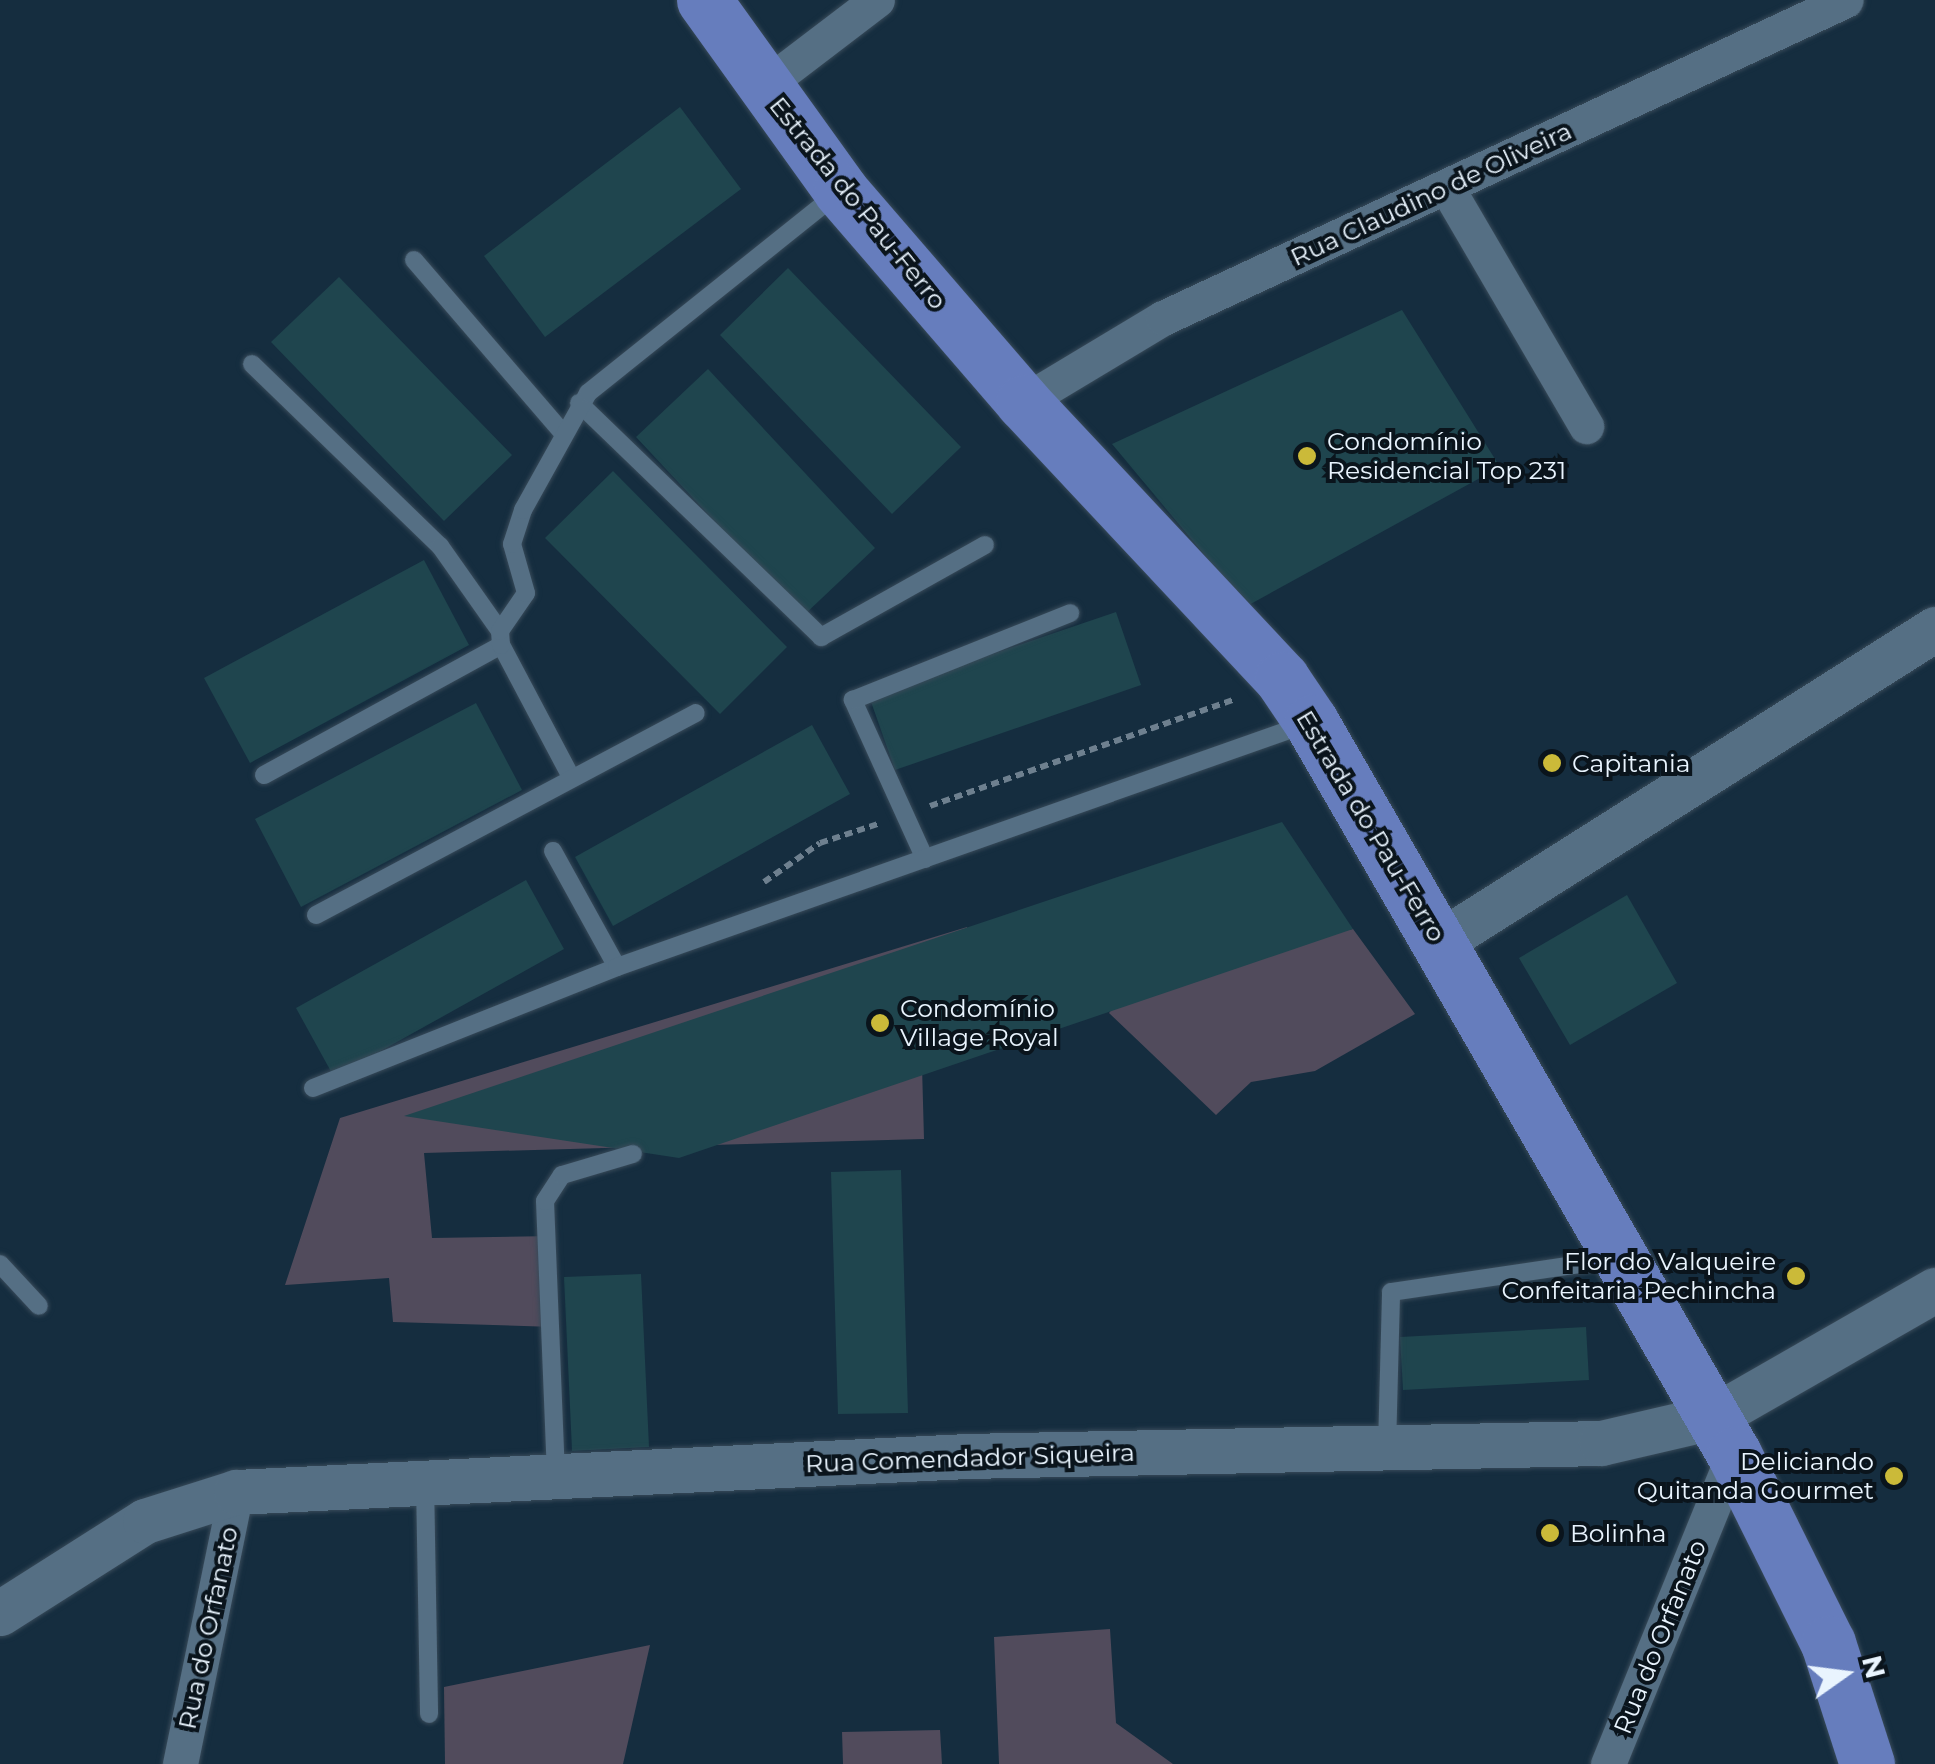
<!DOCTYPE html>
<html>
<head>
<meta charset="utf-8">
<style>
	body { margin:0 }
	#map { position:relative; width:1935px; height:1764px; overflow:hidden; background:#152d3f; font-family:Montserrat,sans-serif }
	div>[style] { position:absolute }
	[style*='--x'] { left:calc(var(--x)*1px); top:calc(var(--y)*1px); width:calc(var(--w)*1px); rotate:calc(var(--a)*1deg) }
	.green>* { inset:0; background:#514b5c }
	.building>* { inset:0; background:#1f454e }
	.path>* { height:6px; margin-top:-3px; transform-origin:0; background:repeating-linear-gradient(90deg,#6e808f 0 8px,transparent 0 13px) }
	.roads { filter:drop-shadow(0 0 2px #384a59) drop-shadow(0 0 2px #384a59) }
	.service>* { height:18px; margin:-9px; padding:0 9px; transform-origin:9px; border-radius:9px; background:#556f84 }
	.minor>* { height:35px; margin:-17.5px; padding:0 17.5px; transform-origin:17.5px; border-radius:17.5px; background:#556f84 }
	.tertiary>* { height:45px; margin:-22.5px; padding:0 22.5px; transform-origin:22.5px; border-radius:22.5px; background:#556f84 }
	.primary>* { height:55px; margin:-27.5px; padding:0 27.5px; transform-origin:27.5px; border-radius:27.5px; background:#667dbd }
	.dots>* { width:28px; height:28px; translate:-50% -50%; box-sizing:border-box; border:5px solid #0a141c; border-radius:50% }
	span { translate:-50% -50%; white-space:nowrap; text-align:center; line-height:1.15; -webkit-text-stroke:8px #0a141c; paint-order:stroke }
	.street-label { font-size:25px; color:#e9f4fe }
	.poi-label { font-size:25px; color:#e9f4fe }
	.left { translate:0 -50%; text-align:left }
	.right { translate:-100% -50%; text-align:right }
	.north { position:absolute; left:1795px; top:1624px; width:100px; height:100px; -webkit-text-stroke:8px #0a141c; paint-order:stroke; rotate:76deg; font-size:28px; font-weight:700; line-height:40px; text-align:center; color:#e9f4fe }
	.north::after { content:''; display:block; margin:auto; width:35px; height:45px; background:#e9f4fe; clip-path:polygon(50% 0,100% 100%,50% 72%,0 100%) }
</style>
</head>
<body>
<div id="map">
	<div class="green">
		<div style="clip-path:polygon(967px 927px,990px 1035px,922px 1066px,924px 1139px,424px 1153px,432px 1238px,554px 1236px,555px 1327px,393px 1322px,389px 1278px,285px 1285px,340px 1118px)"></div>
		<div style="clip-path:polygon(1353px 929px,1415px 1014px,1315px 1071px,1251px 1082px,1216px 1115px,1109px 1013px,1142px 971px)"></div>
		<div style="clip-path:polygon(1110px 1629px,1116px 1723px,1173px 1764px,999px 1764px,994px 1637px)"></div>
		<div style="clip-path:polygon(650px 1645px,623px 1764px,445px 1764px,444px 1687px)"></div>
		<div style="clip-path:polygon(940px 1730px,942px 1764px,843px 1764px,842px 1732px)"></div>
	</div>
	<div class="building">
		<div style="clip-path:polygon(680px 107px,741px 189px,545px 337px,484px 256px)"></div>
		<div style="clip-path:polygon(788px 268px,961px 447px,892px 514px,720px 335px)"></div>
		<div style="clip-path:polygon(339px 277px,512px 455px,444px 521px,271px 342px)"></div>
		<div style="clip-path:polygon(1402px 310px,1500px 467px,1247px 606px,1112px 444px)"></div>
		<div style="clip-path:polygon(708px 369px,875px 548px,803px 616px,636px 437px)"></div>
		<div style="clip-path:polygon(613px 471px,787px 647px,720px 714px,545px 538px)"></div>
		<div style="clip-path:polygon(424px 560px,469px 645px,250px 763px,204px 678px)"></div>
		<div style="clip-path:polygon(1116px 612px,1141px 685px,895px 770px,869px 696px)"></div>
		<div style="clip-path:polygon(476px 703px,522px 790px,301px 907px,255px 819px)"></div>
		<div style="clip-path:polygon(812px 725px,850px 794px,613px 926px,575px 857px)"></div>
		<div style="clip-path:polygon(1282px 822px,1353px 929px,679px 1158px,404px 1116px)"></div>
		<div style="clip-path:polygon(526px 880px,564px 949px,334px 1077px,296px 1008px)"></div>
		<div style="clip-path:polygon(1627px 895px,1677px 983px,1570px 1045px,1519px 958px)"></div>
		<div style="clip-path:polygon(901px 1170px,908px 1413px,838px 1414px,831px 1172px)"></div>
		<div style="clip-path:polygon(641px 1274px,649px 1447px,572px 1451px,564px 1277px)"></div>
		<div style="clip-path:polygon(1586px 1327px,1589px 1380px,1403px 1390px,1400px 1337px)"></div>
	</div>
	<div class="path">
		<div style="--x:930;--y:806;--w:323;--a:-19.3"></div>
		<div style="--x:764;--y:882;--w:68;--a:-34.9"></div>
		<div style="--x:820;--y:843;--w:64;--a:-18.2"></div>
	</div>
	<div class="roads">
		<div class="service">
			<div style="--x:414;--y:260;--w:228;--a:49.3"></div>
			<div style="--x:252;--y:364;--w:262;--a:44.1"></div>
			<div style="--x:440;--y:546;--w:104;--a:54.8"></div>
			<div style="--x:579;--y:403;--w:337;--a:44"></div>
			<div style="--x:821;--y:637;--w:188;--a:-29.3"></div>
			<div style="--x:264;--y:775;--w:270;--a:-28.7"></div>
			<div style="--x:571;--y:777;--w:149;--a:-117.9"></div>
			<div style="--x:501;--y:645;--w:14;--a:-94"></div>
			<div style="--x:500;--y:631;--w:46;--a:-55.6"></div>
			<div style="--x:526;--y:593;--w:51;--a:-105.9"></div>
			<div style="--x:512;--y:544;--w:36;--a:-72"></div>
			<div style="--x:523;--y:510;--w:134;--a:-60.9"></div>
			<div style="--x:588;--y:393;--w:317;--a:-38.7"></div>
			<div style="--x:553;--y:851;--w:132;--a:61.1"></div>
			<div style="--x:925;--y:859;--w:175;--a:-114.4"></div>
			<div style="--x:853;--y:700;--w:234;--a:-21.8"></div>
			<div style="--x:316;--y:915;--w:430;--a:-28"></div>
			<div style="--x:313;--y:1088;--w:327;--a:-21.7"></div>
			<div style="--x:617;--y:967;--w:727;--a:-19.43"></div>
			<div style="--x:0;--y:1264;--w:57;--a:47.1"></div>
			<div style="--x:1387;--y:1448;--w:156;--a:-88.5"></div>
			<div style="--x:1391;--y:1292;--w:226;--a:-8.4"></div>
			<div style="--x:556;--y:1475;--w:274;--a:-92.3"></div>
			<div style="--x:545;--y:1201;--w:31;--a:-57"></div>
			<div style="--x:562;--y:1175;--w:74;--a:-16.5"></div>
			<div style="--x:425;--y:1481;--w:233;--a:89"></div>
		</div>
		<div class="minor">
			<div style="--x:764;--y:86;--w:142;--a:-37.3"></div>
			<div style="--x:1447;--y:188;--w:276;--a:59.7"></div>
			<div style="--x:1023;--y:402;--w:163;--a:-31"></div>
			<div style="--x:1163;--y:318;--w:753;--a:-24.97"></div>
			<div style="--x:180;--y:1764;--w:278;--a:-78.4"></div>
			<div style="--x:1608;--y:1764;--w:335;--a:-67.9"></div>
		</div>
		<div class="tertiary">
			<div style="--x:1440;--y:942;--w:586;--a:-32.31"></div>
			<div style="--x:0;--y:1613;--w:172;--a:-32.4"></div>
			<div style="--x:145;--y:1521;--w:96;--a:-17.7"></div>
			<div style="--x:236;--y:1492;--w:731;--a:-2.82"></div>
			<div style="--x:966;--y:1456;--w:635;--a:-1.17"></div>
			<div style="--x:1601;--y:1443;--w:115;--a:-13.1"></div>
			<div style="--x:1713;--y:1417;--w:256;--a:-29.8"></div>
		</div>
		<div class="primary">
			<div style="--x:704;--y:0;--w:235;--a:54.3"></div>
			<div style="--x:841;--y:191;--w:279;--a:49.2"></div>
			<div style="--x:1023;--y:402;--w:379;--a:46.9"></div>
			<div style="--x:1282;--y:679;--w:52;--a:56"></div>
			<div style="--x:1311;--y:722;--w:845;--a:59.98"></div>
			<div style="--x:1734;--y:1454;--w:211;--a:63.6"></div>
			<div style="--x:1828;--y:1643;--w:127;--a:72.1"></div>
		</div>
	</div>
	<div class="dots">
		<div style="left:1307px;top:456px;background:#cbba39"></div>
		<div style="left:1552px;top:763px;background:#cbba39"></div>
		<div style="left:880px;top:1023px;background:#cbba39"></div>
		<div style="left:1796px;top:1276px;background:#cbba39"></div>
		<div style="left:1894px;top:1476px;background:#cbba39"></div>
		<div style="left:1550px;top:1533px;background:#cbba39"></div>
	</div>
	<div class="street-label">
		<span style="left:1431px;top:194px;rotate:-25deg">Rua Claudino de Oliveira</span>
		<span style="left:858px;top:203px;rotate:51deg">Estrada do Pau-Ferro</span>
		<span style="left:1371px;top:826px;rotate:59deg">Estrada do Pau-Ferro</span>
		<span style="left:970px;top:1458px;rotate:-2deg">Rua Comendador Siqueira</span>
		<span style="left:208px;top:1628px;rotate:-78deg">Rua do Orfanato</span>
		<span style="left:1660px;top:1637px;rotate:-68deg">Rua do Orfanato</span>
	</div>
	<div class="poi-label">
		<span class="left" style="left:1327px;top:456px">Condomínio<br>Residencial Top 231</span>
		<span class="left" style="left:1572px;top:763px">Capitania</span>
		<span class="left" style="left:900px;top:1023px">Condomínio<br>Village Royal</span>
		<span class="right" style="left:1776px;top:1276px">Flor do Valqueire<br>Confeitaria Pechincha</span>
		<span class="right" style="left:1874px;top:1476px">Deliciando<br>Quitanda Gourmet</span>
		<span class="left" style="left:1570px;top:1533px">Bolinha</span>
	</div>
	<div class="north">N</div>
</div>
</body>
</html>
